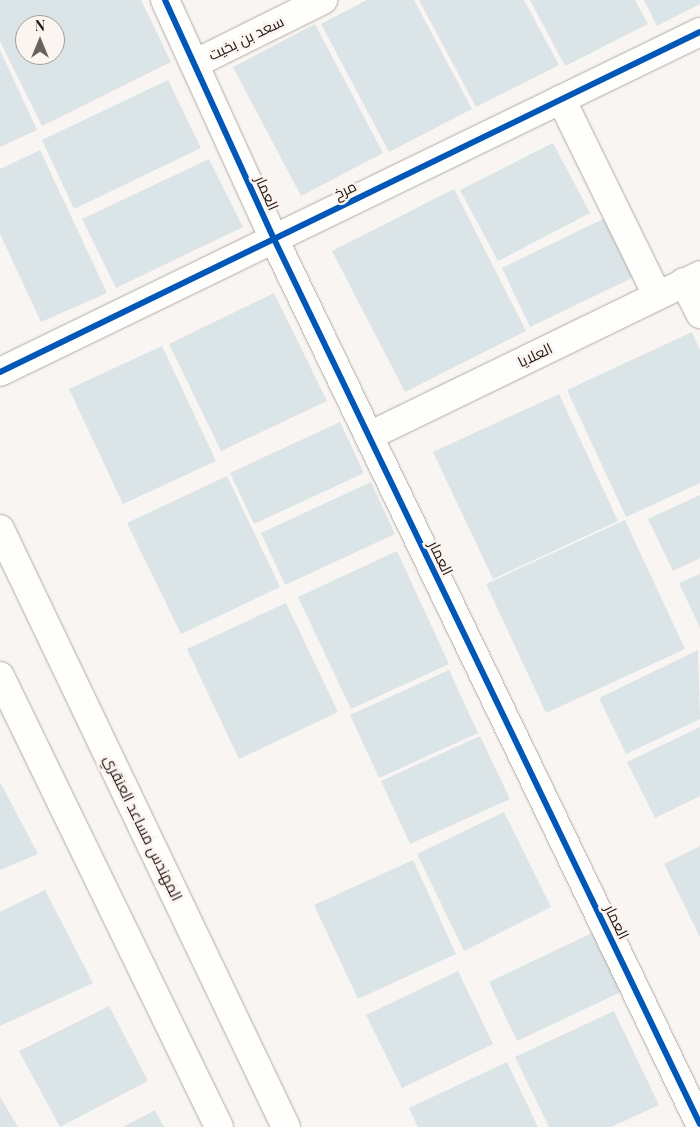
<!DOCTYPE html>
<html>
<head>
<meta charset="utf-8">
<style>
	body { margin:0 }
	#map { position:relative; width:700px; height:1127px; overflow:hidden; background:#f9f5f3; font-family:"Playfair Display",Cairo,serif }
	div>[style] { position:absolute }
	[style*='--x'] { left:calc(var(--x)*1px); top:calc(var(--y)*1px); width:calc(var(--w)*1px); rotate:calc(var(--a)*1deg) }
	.building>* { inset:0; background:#dbe4e7 }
	.roads { filter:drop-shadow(0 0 1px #b1aaa5) drop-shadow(0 0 1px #b1aaa5) }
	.street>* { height:28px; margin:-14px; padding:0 14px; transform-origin:14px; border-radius:14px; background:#fefefd }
	.secondary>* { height:28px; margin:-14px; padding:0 14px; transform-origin:14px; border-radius:14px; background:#fefefd }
	.cycleway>* { height:6px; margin:-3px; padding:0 3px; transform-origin:3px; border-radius:3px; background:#0057b8 }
	span { translate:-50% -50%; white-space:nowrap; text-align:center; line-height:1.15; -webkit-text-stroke:5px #fbf4f1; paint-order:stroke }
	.street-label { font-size:15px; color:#21150e }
	.north { position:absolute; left:15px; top:15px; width:50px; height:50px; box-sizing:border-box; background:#fbf4f1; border:1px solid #a49b96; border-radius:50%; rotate:0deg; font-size:14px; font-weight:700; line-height:20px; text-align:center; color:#21150e }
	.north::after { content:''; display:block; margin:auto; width:18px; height:22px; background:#6d635e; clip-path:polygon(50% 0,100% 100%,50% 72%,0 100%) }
</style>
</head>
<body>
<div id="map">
	<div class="building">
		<div style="clip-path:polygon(evenodd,0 0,141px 0,171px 62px,42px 126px,0 41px,0 0,25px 25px,55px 25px,55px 55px,25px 55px,25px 25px)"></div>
		<div style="clip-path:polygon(367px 0,414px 0,472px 109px,389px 152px,321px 24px)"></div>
		<div style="clip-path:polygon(419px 0,524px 0,559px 65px,476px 107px)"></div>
		<div style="clip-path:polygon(530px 0,635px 0,648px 24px,565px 66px)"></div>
		<div style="clip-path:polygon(644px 0,700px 0,700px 4px,657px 26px)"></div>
		<div style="clip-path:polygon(315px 24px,383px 153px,301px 196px,233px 67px)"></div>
		<div style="clip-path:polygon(0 50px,37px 130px,0 147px)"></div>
		<div style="clip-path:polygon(168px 80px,201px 148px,74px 209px,42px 140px)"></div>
		<div style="clip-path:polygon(553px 143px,590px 213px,498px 261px,460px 190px)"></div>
		<div style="clip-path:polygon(40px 150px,107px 293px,41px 322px,0 234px,0 169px)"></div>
		<div style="clip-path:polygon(209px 159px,243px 227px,116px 288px,82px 219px)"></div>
		<div style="clip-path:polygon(454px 189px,526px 331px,405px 392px,332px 251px)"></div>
		<div style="clip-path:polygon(605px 218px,634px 277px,530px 327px,502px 268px)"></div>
		<div style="clip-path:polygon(274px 293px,327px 401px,221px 451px,169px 344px)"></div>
		<div style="clip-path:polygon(692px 332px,700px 350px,700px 483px,626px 517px,567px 390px)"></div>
		<div style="clip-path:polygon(162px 346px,216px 461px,123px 504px,69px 389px)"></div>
		<div style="clip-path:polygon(559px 394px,618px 521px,493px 579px,433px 452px)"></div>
		<div style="clip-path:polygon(340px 422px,364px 473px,254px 524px,230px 473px)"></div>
		<div style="clip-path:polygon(227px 476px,280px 587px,181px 634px,127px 523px)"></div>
		<div style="clip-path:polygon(371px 482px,395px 534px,285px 585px,261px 533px)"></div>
		<div style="clip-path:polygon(700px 495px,700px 558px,673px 571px,648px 519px)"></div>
		<div style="clip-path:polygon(625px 520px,685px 649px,546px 713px,486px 584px)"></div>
		<div style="clip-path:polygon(397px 551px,449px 664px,351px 709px,298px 597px)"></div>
		<div style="clip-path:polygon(700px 574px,700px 628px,679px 583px)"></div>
		<div style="clip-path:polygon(286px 603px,338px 712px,239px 759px,187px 649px)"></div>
		<div style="clip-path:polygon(698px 650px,700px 719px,626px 754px,599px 698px)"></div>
		<div style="clip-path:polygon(449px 670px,478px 733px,379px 778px,350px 715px)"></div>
		<div style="clip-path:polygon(700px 727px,700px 796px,655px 818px,627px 762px)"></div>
		<div style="clip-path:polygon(480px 736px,510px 799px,410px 844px,381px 781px)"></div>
		<div style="clip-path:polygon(0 782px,38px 854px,0 870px)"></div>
		<div style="clip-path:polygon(504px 812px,551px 907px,464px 951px,417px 854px)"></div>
		<div style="clip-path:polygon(700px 846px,700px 937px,664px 864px)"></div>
		<div style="clip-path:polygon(413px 860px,456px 954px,358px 999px,314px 905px)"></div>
		<div style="clip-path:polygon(45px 890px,93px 983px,0 1026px,0 912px)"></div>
		<div style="clip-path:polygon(594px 932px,623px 991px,517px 1041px,489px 982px)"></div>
		<div style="clip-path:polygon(458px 971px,493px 1044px,402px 1088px,366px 1015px)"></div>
		<div style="clip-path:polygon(109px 1006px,148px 1081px,60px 1127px,19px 1051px)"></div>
		<div style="clip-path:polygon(614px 1011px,659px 1105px,611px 1127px,549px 1127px,515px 1057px)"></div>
		<div style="clip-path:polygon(507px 1062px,538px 1127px,418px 1127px,409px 1108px)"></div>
		<div style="clip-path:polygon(0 1097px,18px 1127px,0 1127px)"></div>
		<div style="clip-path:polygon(155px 1110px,164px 1127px,123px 1127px)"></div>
	</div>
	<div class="roads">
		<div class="street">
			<div style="--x:165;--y:0;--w:263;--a:65.5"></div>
			<div style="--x:274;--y:239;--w:982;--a:64.3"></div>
			<div style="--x:196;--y:63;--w:142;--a:-26.4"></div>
			<div style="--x:561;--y:99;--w:218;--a:63.9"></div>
			<div style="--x:684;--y:282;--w:36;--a:63"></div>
			<div style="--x:0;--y:372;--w:778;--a:-25.91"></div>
			<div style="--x:369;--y:436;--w:368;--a:-25.9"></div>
		</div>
		<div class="secondary">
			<div style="--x:0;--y:529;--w:663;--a:64.44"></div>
			<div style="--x:0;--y:676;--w:501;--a:64.1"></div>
		</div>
	</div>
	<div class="cycleway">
		<div style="--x:165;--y:0;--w:263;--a:65.5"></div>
		<div style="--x:274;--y:239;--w:982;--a:64.3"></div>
		<div style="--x:0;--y:372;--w:778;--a:-25.91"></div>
	</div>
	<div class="street-label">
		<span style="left:246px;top:38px;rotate:-26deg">سعد بن بخيت</span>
		<span style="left:345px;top:190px;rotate:-26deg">مرخ</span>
		<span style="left:267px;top:193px;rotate:66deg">العمار</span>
		<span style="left:535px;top:355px;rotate:-26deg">العلايا</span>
		<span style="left:441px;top:558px;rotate:64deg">العمار</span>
		<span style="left:143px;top:828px;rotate:64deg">المهندس مساعد العنقري</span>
		<span style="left:617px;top:922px;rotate:64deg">العمار</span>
	</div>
	<div class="north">N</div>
</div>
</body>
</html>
